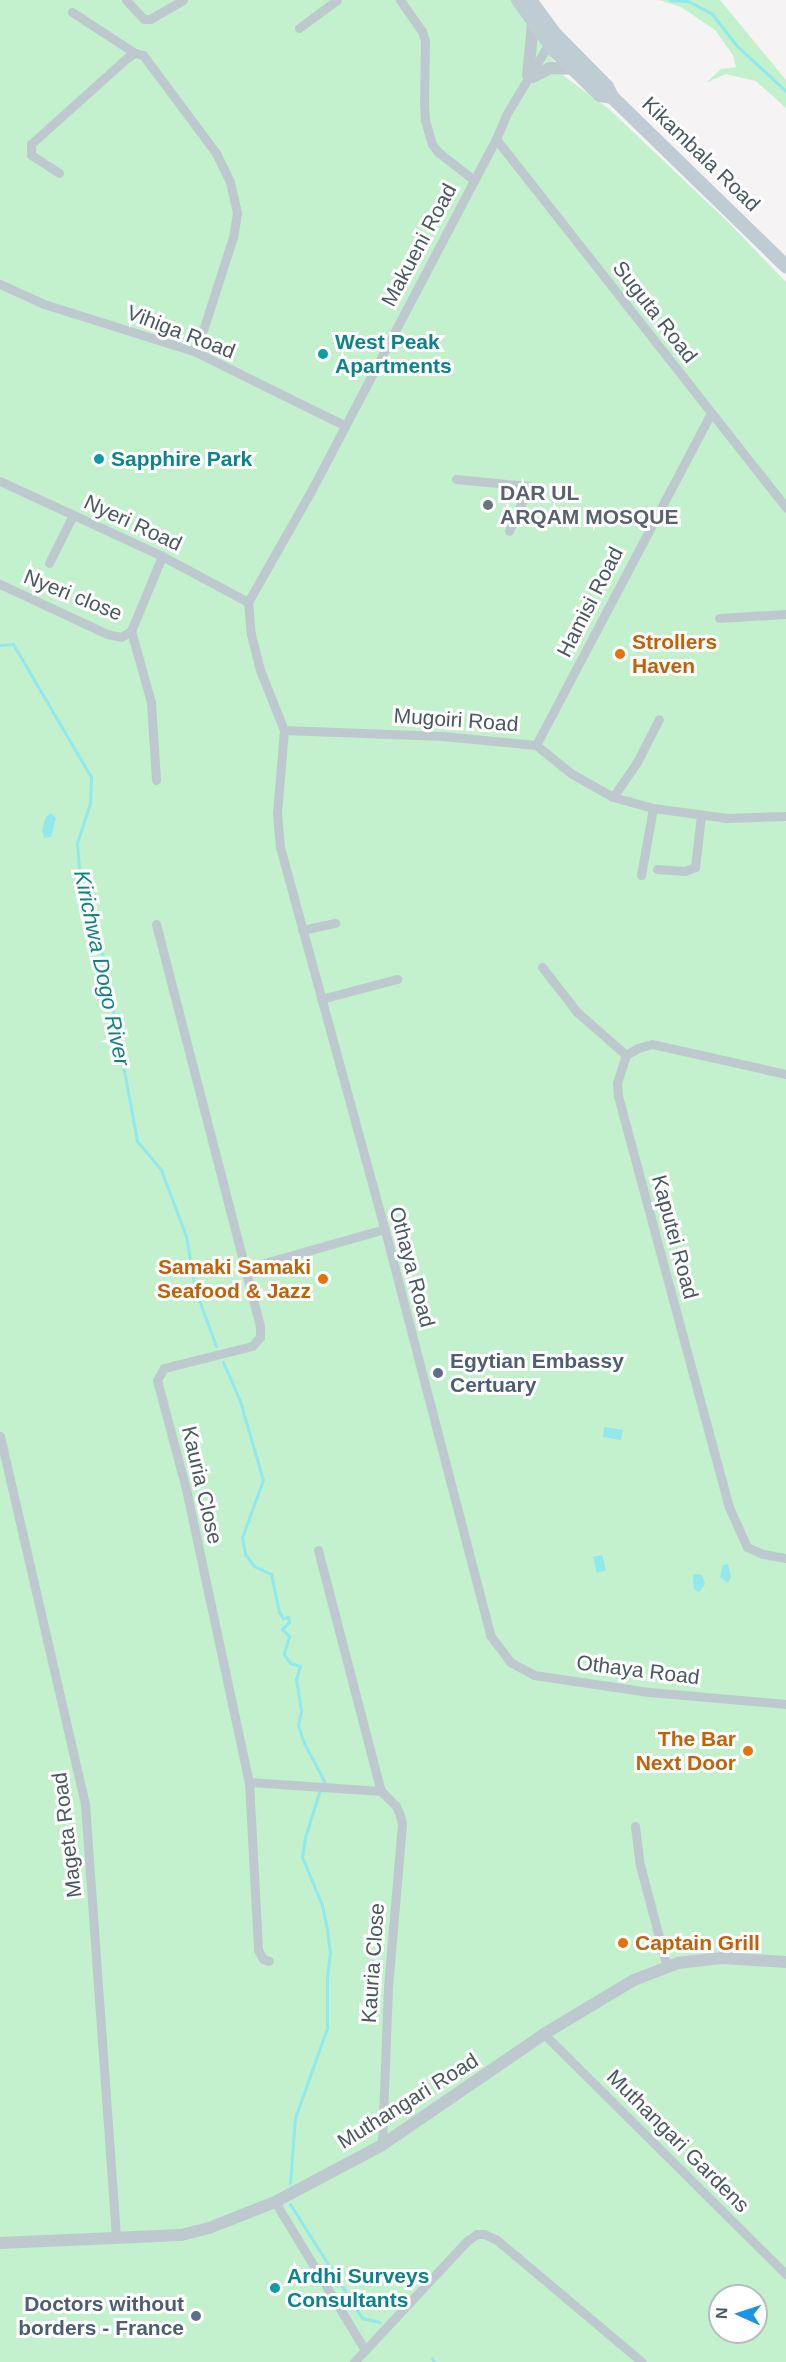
<!DOCTYPE html>
<html>
<head>
<meta charset="utf-8">
<style>
	body { margin:0 }
	#map { position:relative; width:786px; height:2362px; overflow:hidden; background:#f5f3f3; font-family:Helvetica,sans-serif }
	div>[style] { position:absolute }
	[style*='--x'] { left:calc(var(--x)*1px); top:calc(var(--y)*1px); width:calc(var(--w)*1px); rotate:calc(var(--a)*1deg) }
	.green>* { inset:0; background:#c3f0cd }
	.water>* { inset:0; background:#91e8ed }
	.stream>* { height:3px; margin:-1.5px; padding:0 1.5px; transform-origin:1.5px; border-radius:1.5px; background:#91e8ed }
	.minor>* { height:9px; margin:-4.5px; padding:0 4.5px; transform-origin:4.5px; border-radius:4.5px; background:#bec9cf }
	.tertiary>* { height:12px; margin:-6px; padding:0 6px; transform-origin:6px; border-radius:6px; background:#bec9cf }
	.secondary>* { height:14px; margin:-7px; padding:0 7px; transform-origin:7px; border-radius:7px; background:#bfccd3 }
	.dots>* { width:16px; height:16px; translate:-50% -50%; box-sizing:border-box; border:3px solid #fff; border-radius:50% }
	span { translate:-50% -50%; white-space:nowrap; text-align:center; line-height:1.15; -webkit-text-stroke:6px #fff; paint-order:stroke }
	.street-label { font-size:21px; color:#4a5960 }
	.culture-label { font-size:21px; color:#0d838f; font-weight:700 }
	.left { translate:0 -50%; text-align:left }
	.worship-label { font-size:21px; color:#5b616d; font-weight:700 }
	.food-label { font-size:21px; color:#c56008; font-weight:700 }
	.right { translate:-100% -50%; text-align:right }
	.service-label { font-size:21px; color:#4e5e75; font-weight:700 }
	.water-label { font-size:22px; color:#0e8288; font-style:italic }
	.north { position:absolute; left:708px; top:2284px; width:60px; height:60px; box-sizing:border-box; background:#fff; border:2px solid #b7bdbf; border-radius:50%; rotate:273deg; font-size:16px; font-weight:700; line-height:24px; text-align:center; color:#4a5960 }
	.north::after { content:''; display:block; margin:auto; width:21px; height:27px; background:#1c94e5; clip-path:polygon(50% 0,100% 100%,50% 72%,0 100%) }
</style>
</head>
<body>
<div id="map">
	<div class="green">
		<div style="clip-path:polygon(evenodd,0 0,511px 0,565px 77px,609px 109px,730px 224px,786px 282px,786px 2362px,0 2362px,0 0,720px 2296px,756px 2296px,756px 2332px,720px 2332px,720px 2296px)"></div>
		<div style="clip-path:polygon(659px 0,720px 0,786px 80px,786px 108px,756px 81px,726px 74px,706px 83px,721px 69px,736px 67px,733px 55px,715px 30px,681px 7px)"></div>
	</div>
	<div class="water">
		<div style="clip-path:polygon(51px 813px,56px 818px,51px 837px,44px 838px,42px 830px,46px 817px)"></div>
		<div style="clip-path:polygon(604px 1427px,623px 1430px,621px 1440px,603px 1437px)"></div>
		<div style="clip-path:polygon(602px 1555px,606px 1570px,597px 1573px,593px 1557px)"></div>
		<div style="clip-path:polygon(728px 1564px,731px 1577px,728px 1583px,720px 1577px,723px 1565px)"></div>
		<div style="clip-path:polygon(697px 1574px,702px 1575px,705px 1584px,699px 1592px,694px 1589px,693px 1579px,693px 1575px)"></div>
	</div>
	<div class="stream">
		<div style="--x:670;--y:0;--w:18;--a:3"></div>
		<div style="--x:688;--y:1;--w:27;--a:28"></div>
		<div style="--x:712;--y:14;--w:41;--a:52"></div>
		<div style="--x:737;--y:46;--w:67;--a:42.6"></div>
		<div style="--x:0;--y:645;--w:13;--a:-4"></div>
		<div style="--x:13;--y:644;--w:154;--a:59.6"></div>
		<div style="--x:91;--y:777;--w:26;--a:92"></div>
		<div style="--x:90;--y:803;--w:42;--a:108"></div>
		<div style="--x:77;--y:843;--w:52;--a:85.6"></div>
		<div style="--x:81;--y:895;--w:66;--a:70.5"></div>
		<div style="--x:103;--y:957;--w:187;--a:79.5"></div>
		<div style="--x:137;--y:1141;--w:38;--a:50"></div>
		<div style="--x:161;--y:1170;--w:71;--a:69.3"></div>
		<div style="--x:186;--y:1236;--w:54;--a:80.4"></div>
		<div style="--x:195;--y:1289;--w:61;--a:69.8"></div>
		<div style="--x:223;--y:1362;--w:43;--a:66.4"></div>
		<div style="--x:240;--y:1401;--w:82;--a:73.8"></div>
		<div style="--x:263;--y:1480;--w:61;--a:110.2"></div>
		<div style="--x:242;--y:1537;--w:17;--a:80"></div>
		<div style="--x:245;--y:1554;--w:15;--a:53"></div>
		<div style="--x:254;--y:1566;--w:19;--a:25"></div>
		<div style="--x:271;--y:1574;--w:39;--a:78"></div>
		<div style="--x:279;--y:1612;--w:7;--a:56"></div>
		<div style="--x:283;--y:1618;--w:5;--a:-11"></div>
		<div style="--x:288;--y:1617;--w:5;--a:79"></div>
		<div style="--x:289;--y:1622;--w:10;--a:135"></div>
		<div style="--x:282;--y:1629;--w:10;--a:45"></div>
		<div style="--x:289;--y:1636;--w:19;--a:106"></div>
		<div style="--x:284;--y:1654;--w:11;--a:56"></div>
		<div style="--x:290;--y:1663;--w:10;--a:17"></div>
		<div style="--x:300;--y:1666;--w:14;--a:107"></div>
		<div style="--x:296;--y:1679;--w:33;--a:81"></div>
		<div style="--x:301;--y:1712;--w:13;--a:103"></div>
		<div style="--x:298;--y:1725;--w:19;--a:72"></div>
		<div style="--x:304;--y:1743;--w:43;--a:62.2"></div>
		<div style="--x:324;--y:1781;--w:3;--a:108"></div>
		<div style="--x:290;--y:2183;--w:65;--a:-85.6"></div>
		<div style="--x:295;--y:2118;--w:96;--a:-70.4"></div>
		<div style="--x:327;--y:2028;--w:51;--a:-90"></div>
		<div style="--x:327;--y:1977;--w:23;--a:-83"></div>
		<div style="--x:330;--y:1954;--w:25;--a:-97"></div>
		<div style="--x:327;--y:1929;--w:25;--a:-102"></div>
		<div style="--x:322;--y:1905;--w:52;--a:-112.6"></div>
		<div style="--x:302;--y:1857;--w:20;--a:-81"></div>
		<div style="--x:305;--y:1837;--w:49;--a:-72.3"></div>
		<div style="--x:290;--y:2204;--w:135;--a:57.7"></div>
		<div style="--x:362;--y:2318;--w:18;--a:13"></div>
		<div style="--x:432;--y:2358;--w:4;--a:63"></div>
	</div>
	<div class="minor">
		<div style="--x:126;--y:0;--w:26;--a:47"></div>
		<div style="--x:144;--y:19;--w:6;--a:0"></div>
		<div style="--x:150;--y:19;--w:38;--a:-30"></div>
		<div style="--x:400;--y:0;--w:38;--a:55"></div>
		<div style="--x:422;--y:31;--w:10;--a:73"></div>
		<div style="--x:425;--y:41;--w:62;--a:90.9"></div>
		<div style="--x:424;--y:103;--w:17;--a:87"></div>
		<div style="--x:425;--y:120;--w:25;--a:74"></div>
		<div style="--x:432;--y:144;--w:10;--a:53"></div>
		<div style="--x:438;--y:152;--w:46;--a:37.9"></div>
		<div style="--x:72;--y:12;--w:75;--a:33.1"></div>
		<div style="--x:299;--y:28;--w:47;--a:-36.4"></div>
		<div style="--x:496;--y:139;--w:469;--a:51.8"></div>
		<div style="--x:59;--y:173;--w:33;--a:-147"></div>
		<div style="--x:31;--y:155;--w:11;--a:-90"></div>
		<div style="--x:31;--y:144;--w:130;--a:-41.9"></div>
		<div style="--x:128;--y:57;--w:8;--a:-30"></div>
		<div style="--x:135;--y:53;--w:8;--a:14"></div>
		<div style="--x:143;--y:55;--w:122;--a:53.3"></div>
		<div style="--x:216;--y:153;--w:32;--a:64"></div>
		<div style="--x:230;--y:182;--w:32;--a:77"></div>
		<div style="--x:237;--y:213;--w:24;--a:99"></div>
		<div style="--x:233;--y:237;--w:121;--a:107.8"></div>
		<div style="--x:0;--y:284;--w:48;--a:24.4"></div>
		<div style="--x:44;--y:304;--w:159;--a:17.5"></div>
		<div style="--x:196;--y:352;--w:165;--a:26.3"></div>
		<div style="--x:456;--y:479;--w:73;--a:5.5"></div>
		<div style="--x:529;--y:486;--w:49;--a:114"></div>
		<div style="--x:0;--y:481;--w:179;--a:24.8"></div>
		<div style="--x:162;--y:556;--w:98;--a:28.1"></div>
		<div style="--x:49;--y:563;--w:54;--a:-63.4"></div>
		<div style="--x:0;--y:584;--w:118;--a:25"></div>
		<div style="--x:107;--y:634;--w:14;--a:12"></div>
		<div style="--x:121;--y:637;--w:12;--a:-31"></div>
		<div style="--x:248;--y:602;--w:32;--a:85"></div>
		<div style="--x:251;--y:634;--w:37;--a:76"></div>
		<div style="--x:260;--y:670;--w:65;--a:68.2"></div>
		<div style="--x:284;--y:730;--w:83;--a:94.8"></div>
		<div style="--x:277;--y:813;--w:34;--a:85"></div>
		<div style="--x:280;--y:847;--w:414;--a:74.7"></div>
		<div style="--x:389;--y:1246;--w:402;--a:75.4"></div>
		<div style="--x:490;--y:1635;--w:34;--a:53"></div>
		<div style="--x:510;--y:1662;--w:27;--a:28"></div>
		<div style="--x:534;--y:1675;--w:116;--a:8.4"></div>
		<div style="--x:649;--y:1692;--w:138;--a:5"></div>
		<div style="--x:248;--y:602;--w:125;--a:-60.4"></div>
		<div style="--x:310;--y:493;--w:400;--a:-62.3"></div>
		<div style="--x:496;--y:139;--w:26;--a:-67"></div>
		<div style="--x:506;--y:115;--w:87;--a:-59"></div>
		<div style="--x:719;--y:618;--w:67;--a:-3.4"></div>
		<div style="--x:284;--y:730;--w:159;--a:2.2"></div>
		<div style="--x:443;--y:736;--w:93;--a:5.5"></div>
		<div style="--x:536;--y:745;--w:46;--a:38.9"></div>
		<div style="--x:572;--y:774;--w:47;--a:29.3"></div>
		<div style="--x:613;--y:797;--w:41;--a:15.4"></div>
		<div style="--x:653;--y:808;--w:75;--a:7.7"></div>
		<div style="--x:727;--y:818;--w:59;--a:-1.9"></div>
		<div style="--x:536;--y:745;--w:375;--a:-62.2"></div>
		<div style="--x:156;--y:780;--w:78;--a:-93.7"></div>
		<div style="--x:151;--y:702;--w:74;--a:-105.7"></div>
		<div style="--x:131;--y:631;--w:81;--a:-67.5"></div>
		<div style="--x:613;--y:797;--w:42;--a:-55.6"></div>
		<div style="--x:637;--y:762;--w:48;--a:-62.9"></div>
		<div style="--x:657;--y:869;--w:28;--a:4"></div>
		<div style="--x:685;--y:871;--w:11;--a:-22"></div>
		<div style="--x:695;--y:867;--w:52;--a:-83.4"></div>
		<div style="--x:641;--y:875;--w:68;--a:-79.8"></div>
		<div style="--x:156;--y:924;--w:416;--a:75.5"></div>
		<div style="--x:260;--y:1327;--w:10;--a:90"></div>
		<div style="--x:260;--y:1337;--w:12;--a:132"></div>
		<div style="--x:252;--y:1346;--w:91;--a:166"></div>
		<div style="--x:164;--y:1368;--w:14;--a:120"></div>
		<div style="--x:157;--y:1380;--w:113;--a:75.1"></div>
		<div style="--x:186;--y:1489;--w:300;--a:77.9"></div>
		<div style="--x:249;--y:1782;--w:132;--a:3.9"></div>
		<div style="--x:381;--y:1791;--w:21;--a:45"></div>
		<div style="--x:396;--y:1806;--w:10;--a:66"></div>
		<div style="--x:400;--y:1815;--w:9;--a:77"></div>
		<div style="--x:402;--y:1824;--w:164;--a:94.9"></div>
		<div style="--x:388;--y:1987;--w:158;--a:92.2"></div>
		<div style="--x:302;--y:930;--w:34;--a:-12"></div>
		<div style="--x:542;--y:967;--w:57;--a:52.1"></div>
		<div style="--x:577;--y:1012;--w:65;--a:41.3"></div>
		<div style="--x:321;--y:999;--w:79;--a:-14.7"></div>
		<div style="--x:786;--y:1074;--w:137;--a:-167.4"></div>
		<div style="--x:652;--y:1044;--w:15;--a:164"></div>
		<div style="--x:638;--y:1048;--w:14;--a:150"></div>
		<div style="--x:626;--y:1055;--w:29;--a:108"></div>
		<div style="--x:617;--y:1083;--w:13;--a:86"></div>
		<div style="--x:618;--y:1096;--w:426;--a:74.9"></div>
		<div style="--x:729;--y:1507;--w:44;--a:65.8"></div>
		<div style="--x:747;--y:1547;--w:17;--a:24"></div>
		<div style="--x:763;--y:1554;--w:23;--a:10"></div>
		<div style="--x:244;--y:1269;--w:146;--a:-15.9"></div>
		<div style="--x:0;--y:1436;--w:378;--a:77"></div>
		<div style="--x:85;--y:1804;--w:435;--a:85.9"></div>
		<div style="--x:318;--y:1550;--w:249;--a:75.4"></div>
		<div style="--x:249;--y:1782;--w:168;--a:86.9"></div>
		<div style="--x:258;--y:1950;--w:10;--a:61"></div>
		<div style="--x:263;--y:1959;--w:6;--a:18"></div>
		<div style="--x:635;--y:1826;--w:39;--a:83"></div>
		<div style="--x:640;--y:1865;--w:106;--a:75.2"></div>
		<div style="--x:544;--y:2034;--w:341;--a:44.8"></div>
		<div style="--x:275;--y:2202;--w:173;--a:58.7"></div>
		<div style="--x:354;--y:2362;--w:166;--a:-47"></div>
		<div style="--x:467;--y:2241;--w:12;--a:-35"></div>
		<div style="--x:477;--y:2234;--w:7;--a:0"></div>
		<div style="--x:484;--y:2234;--w:14;--a:25"></div>
		<div style="--x:497;--y:2240;--w:189;--a:40.1"></div>
	</div>
	<div class="tertiary">
		<div style="--x:528;--y:75;--w:51;--a:-84.4"></div>
		<div style="--x:533;--y:77;--w:19;--a:-28"></div>
		<div style="--x:550;--y:68;--w:23;--a:2"></div>
		<div style="--x:0;--y:2243;--w:181;--a:-2.5"></div>
		<div style="--x:181;--y:2235;--w:29;--a:-14"></div>
		<div style="--x:209;--y:2228;--w:71;--a:-21.5"></div>
		<div style="--x:275;--y:2202;--w:121;--a:-28"></div>
		<div style="--x:382;--y:2145;--w:196;--a:-34.4"></div>
		<div style="--x:544;--y:2034;--w:105;--a:-31"></div>
		<div style="--x:634;--y:1980;--w:47;--a:-21.1"></div>
		<div style="--x:678;--y:1963;--w:44;--a:-6.5"></div>
		<div style="--x:722;--y:1958;--w:64;--a:3.6"></div>
	</div>
	<div class="secondary">
		<div style="--x:518;--y:0;--w:62;--a:54.2"></div>
		<div style="--x:554;--y:50;--w:64;--a:44.4"></div>
		<div style="--x:600;--y:95;--w:12;--a:9"></div>
		<div style="--x:530;--y:0;--w:42;--a:53.7"></div>
		<div style="--x:555;--y:34;--w:74;--a:45.5"></div>
		<div style="--x:607;--y:87;--w:11;--a:63"></div>
		<div style="--x:612;--y:97;--w:243;--a:44.2"></div>
	</div>
	<div class="dots">
		<div style="left:323px;top:354px;background:#0f9aa8"></div>
		<div style="left:99px;top:459px;background:#0f9aa8"></div>
		<div style="left:488px;top:505px;background:#6b7280"></div>
		<div style="left:620px;top:654px;background:#e8710a"></div>
		<div style="left:323px;top:1279px;background:#e8710a"></div>
		<div style="left:438px;top:1373px;background:#5c6f8a"></div>
		<div style="left:748px;top:1751px;background:#e8710a"></div>
		<div style="left:623px;top:1943px;background:#e8710a"></div>
		<div style="left:275px;top:2288px;background:#0f9aa8"></div>
		<div style="left:196px;top:2316px;background:#5c6f8a"></div>
	</div>
	<div class="street-label">
		<span style="left:701px;top:154px;rotate:44deg">Kikambala Road</span>
		<span style="left:419px;top:245px;rotate:-62deg">Makueni Road</span>
		<span style="left:655px;top:312px;rotate:52deg">Suguta Road</span>
		<span style="left:181px;top:332px;rotate:21deg">Vihiga Road</span>
		<span style="left:133px;top:523px;rotate:25deg">Nyeri Road</span>
		<span style="left:73px;top:595px;rotate:22deg">Nyeri close</span>
		<span style="left:590px;top:602px;rotate:-63deg">Hamisi Road</span>
		<span style="left:456px;top:720px;rotate:4deg">Mugoiri Road</span>
		<span style="left:675px;top:1237px;rotate:75deg">Kaputei Road</span>
		<span style="left:412px;top:1267px;rotate:75deg">Othaya Road</span>
		<span style="left:202px;top:1485px;rotate:77deg">Kauria Close</span>
		<span style="left:638px;top:1670px;rotate:7deg">Othaya Road</span>
		<span style="left:67px;top:1835px;rotate:-97deg">Mageta Road</span>
		<span style="left:373px;top:1963px;rotate:-86deg">Kauria Close</span>
		<span style="left:408px;top:2101px;rotate:-32deg">Muthangari Road</span>
		<span style="left:678px;top:2141px;rotate:45deg">Muthangari Gardens</span>
	</div>
	<div class="culture-label">
		<span class="left" style="left:335px;top:354px">West Peak<br>Apartments</span>
		<span class="left" style="left:111px;top:459px">Sapphire Park</span>
		<span class="left" style="left:287px;top:2288px">Ardhi Surveys<br>Consultants</span>
	</div>
	<div class="worship-label">
		<span class="left" style="left:500px;top:505px">DAR UL<br>ARQAM MOSQUE</span>
	</div>
	<div class="food-label">
		<span class="left" style="left:632px;top:654px">Strollers<br>Haven</span>
		<span class="right" style="left:311px;top:1279px">Samaki Samaki<br>Seafood &amp; Jazz</span>
		<span class="right" style="left:736px;top:1751px">The Bar<br>Next Door</span>
		<span class="left" style="left:635px;top:1943px">Captain Grill</span>
	</div>
	<div class="service-label">
		<span class="left" style="left:450px;top:1373px">Egytian Embassy<br>Certuary</span>
		<span class="right" style="left:184px;top:2316px">Doctors without<br>borders - France</span>
	</div>
	<div class="water-label">
		<span style="left:102px;top:968px;rotate:78deg">Kirichwa Dogo River</span>
	</div>
	<div class="north">N</div>
</div>
</body>
</html>
